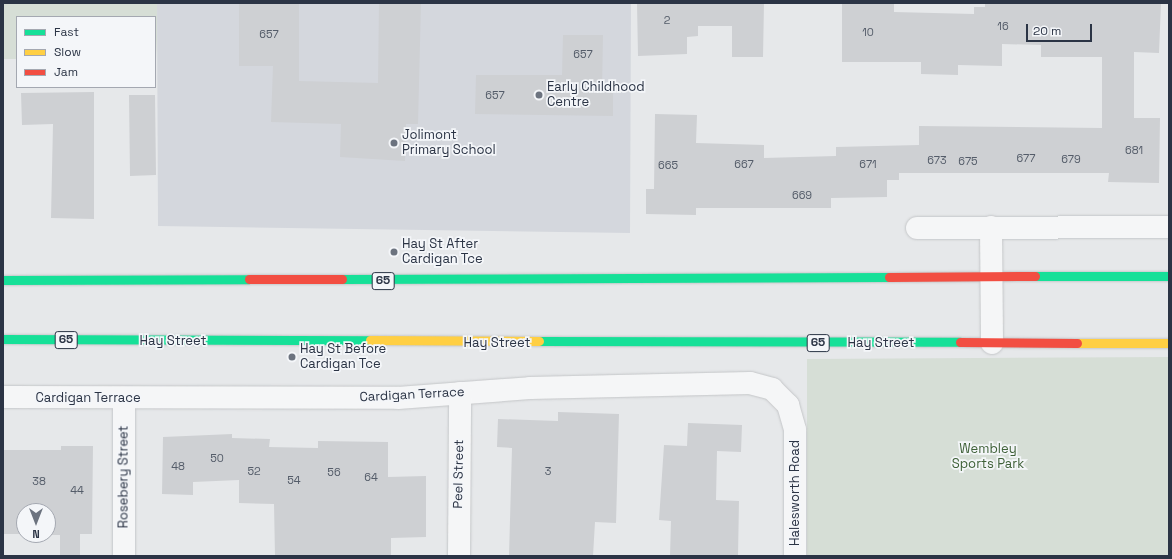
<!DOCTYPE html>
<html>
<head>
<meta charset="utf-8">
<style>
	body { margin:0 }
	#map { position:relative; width:1172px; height:559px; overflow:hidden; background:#e6e8ea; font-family:"Space Grotesk",sans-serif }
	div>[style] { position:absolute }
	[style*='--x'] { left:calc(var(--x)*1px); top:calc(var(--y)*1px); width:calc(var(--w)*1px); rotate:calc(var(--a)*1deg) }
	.built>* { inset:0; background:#d4d7dd }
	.green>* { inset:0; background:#d6ded6 }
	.building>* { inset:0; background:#ced0d3 }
	.roads { filter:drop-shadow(0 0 1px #c4c6c8) drop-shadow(0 0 1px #c4c6c8) }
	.street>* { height:22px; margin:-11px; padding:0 11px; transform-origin:11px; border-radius:11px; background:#f5f6f7 }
	.fast>* { height:9px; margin:-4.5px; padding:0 4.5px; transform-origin:4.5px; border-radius:4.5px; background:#16e098 }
	.slow>* { height:9px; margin:-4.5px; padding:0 4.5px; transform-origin:4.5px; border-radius:4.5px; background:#ffcf43 }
	.jam>* { height:9px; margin:-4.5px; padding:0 4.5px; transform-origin:4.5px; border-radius:4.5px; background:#f24e42 }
	.dots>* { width:11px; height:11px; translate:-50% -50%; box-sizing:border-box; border:2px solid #f4f6f9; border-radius:50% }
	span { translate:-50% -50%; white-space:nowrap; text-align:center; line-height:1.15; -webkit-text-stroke:3.5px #f4f6f9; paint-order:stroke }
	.number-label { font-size:11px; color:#545c69 }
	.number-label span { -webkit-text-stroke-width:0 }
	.shield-label span { padding:1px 3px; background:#f4f6f9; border:1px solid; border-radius:3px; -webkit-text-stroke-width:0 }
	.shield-label { font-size:12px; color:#2b3445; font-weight:700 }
	.poi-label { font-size:13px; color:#2b3445 }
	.left { translate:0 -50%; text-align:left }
	.street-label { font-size:13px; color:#2b3445 }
	.park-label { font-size:13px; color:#3f6138 }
	.frame { position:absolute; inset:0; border:4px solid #2b3445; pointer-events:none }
	.legend { position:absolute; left:16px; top:16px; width:140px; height:72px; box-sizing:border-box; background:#f4f6f9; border:1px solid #a4a8b1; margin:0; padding:5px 7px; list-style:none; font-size:12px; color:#2b3445 }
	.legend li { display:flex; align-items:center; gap:8px; height:20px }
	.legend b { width:20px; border:1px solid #a4a8b1 }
	.north { position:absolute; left:16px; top:503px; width:40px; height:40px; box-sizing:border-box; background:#f4f6f9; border:1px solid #a4a8b1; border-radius:50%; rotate:180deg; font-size:11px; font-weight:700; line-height:16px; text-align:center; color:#2b3445 }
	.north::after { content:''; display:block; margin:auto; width:14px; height:18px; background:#6c737f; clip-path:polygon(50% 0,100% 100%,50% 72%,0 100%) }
	.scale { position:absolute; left:1026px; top:24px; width:66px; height:18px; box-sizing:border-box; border:2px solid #2b3445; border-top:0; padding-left:5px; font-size:12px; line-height:14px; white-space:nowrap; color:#2b3445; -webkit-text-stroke:3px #f4f6f9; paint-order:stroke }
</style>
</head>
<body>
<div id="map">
	<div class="built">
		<div style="clip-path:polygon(157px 3px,631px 3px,630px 233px,158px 226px)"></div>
	</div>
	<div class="green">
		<div style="clip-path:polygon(3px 3px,157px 3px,157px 60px,155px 17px,17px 17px,17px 59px,3px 59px)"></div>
		<div style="clip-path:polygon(1169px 357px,1169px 556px,807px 556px,807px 359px)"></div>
	</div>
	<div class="building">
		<div style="clip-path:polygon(239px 3px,299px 3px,299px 81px,378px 83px,379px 3px,421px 3px,418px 124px,406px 124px,405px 161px,340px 157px,341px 124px,271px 122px,273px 66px,239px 66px)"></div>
		<div style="clip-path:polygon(637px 3px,764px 3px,763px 57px,732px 57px,732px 26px,698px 26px,698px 36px,687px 37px,687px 54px,638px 56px)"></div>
		<div style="clip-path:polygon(842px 3px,894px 3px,894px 12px,974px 14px,974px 7px,985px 7px,985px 3px,1161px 3px,1159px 53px,1134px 52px,1134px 118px,1160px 118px,1159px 183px,1108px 182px,1109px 173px,899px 173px,899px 180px,887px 180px,887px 197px,831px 198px,831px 208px,696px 208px,696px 215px,646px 214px,646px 189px,654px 189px,655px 114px,697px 115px,696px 143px,764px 145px,764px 158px,836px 156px,836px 147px,919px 145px,919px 126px,1102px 128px,1102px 57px,1041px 57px,1041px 45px,1002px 44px,1002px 66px,958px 65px,958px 75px,921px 74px,921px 62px,842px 62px)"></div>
		<div style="clip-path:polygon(563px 35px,603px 35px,602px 91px,613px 91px,613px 116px,475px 114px,476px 75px,562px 75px)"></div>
		<div style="clip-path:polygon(94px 92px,94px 219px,51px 218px,53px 124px,22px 125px,21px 93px)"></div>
		<div style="clip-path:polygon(129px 95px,155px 95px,156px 175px,130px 176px)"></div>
		<div style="clip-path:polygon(558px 412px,619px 414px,616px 523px,595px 522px,593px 556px,509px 556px,512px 448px,497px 447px,498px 419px,558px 421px)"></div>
		<div style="clip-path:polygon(688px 423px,742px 425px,741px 452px,717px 451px,716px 500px,739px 501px,738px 556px,670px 556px,671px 521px,659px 520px,664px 445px,687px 446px)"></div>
		<div style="clip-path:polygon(232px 434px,232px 438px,270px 439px,269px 447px,318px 448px,318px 441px,388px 442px,388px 477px,426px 476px,426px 537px,391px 538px,391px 556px,275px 556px,274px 504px,239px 503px,239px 480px,193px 482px,193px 495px,162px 494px,163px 437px)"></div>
		<div style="clip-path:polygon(61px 446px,93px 446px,92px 534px,80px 534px,80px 556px,60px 556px,60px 535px,48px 535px,48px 511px,24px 511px,24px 534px,3px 534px,3px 450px,61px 450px)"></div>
	</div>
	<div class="roads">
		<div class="street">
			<div style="--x:991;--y:227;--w:116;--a:89.5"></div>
			<div style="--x:917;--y:228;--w:252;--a:-0.2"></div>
			<div style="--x:3;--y:397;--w:395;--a:0.1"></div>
			<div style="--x:398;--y:398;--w:132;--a:-4.3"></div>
			<div style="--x:530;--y:388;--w:220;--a:-1.3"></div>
			<div style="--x:750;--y:383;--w:23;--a:15"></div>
			<div style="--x:772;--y:389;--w:23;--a:45"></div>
			<div style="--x:788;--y:405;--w:26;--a:74"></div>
			<div style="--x:795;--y:430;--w:126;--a:90"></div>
			<div style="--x:124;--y:398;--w:158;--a:90"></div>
			<div style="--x:459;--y:556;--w:163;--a:-89.6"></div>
		</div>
		<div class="fast">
			<div style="--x:1035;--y:276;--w:134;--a:0"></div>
			<div style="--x:342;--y:279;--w:547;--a:-0.21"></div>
			<div style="--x:3;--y:280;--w:246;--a:-0.2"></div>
			<div style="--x:3;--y:339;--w:367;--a:0.2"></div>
			<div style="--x:539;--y:341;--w:421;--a:0.1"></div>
		</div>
		<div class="slow">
			<div style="--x:370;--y:340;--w:169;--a:0.3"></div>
			<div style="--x:1077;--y:343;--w:92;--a:0"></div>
		</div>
		<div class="jam">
			<div style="--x:889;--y:277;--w:146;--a:-0.4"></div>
			<div style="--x:249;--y:279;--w:93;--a:0"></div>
			<div style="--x:960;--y:342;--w:117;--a:0.5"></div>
		</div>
	</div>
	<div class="dots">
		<div style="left:539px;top:95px;background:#6c737f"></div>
		<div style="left:394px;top:143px;background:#6c737f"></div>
		<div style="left:394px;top:252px;background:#6c737f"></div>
		<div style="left:292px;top:357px;background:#6c737f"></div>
	</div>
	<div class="number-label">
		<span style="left:667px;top:20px">2</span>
		<span style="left:1003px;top:26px">16</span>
		<span style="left:868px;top:32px">10</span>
		<span style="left:269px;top:34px">657</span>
		<span style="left:583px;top:54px">657</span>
		<span style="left:495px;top:95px">657</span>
		<span style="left:1134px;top:150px">681</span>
		<span style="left:1026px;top:158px">677</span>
		<span style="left:1071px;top:159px">679</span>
		<span style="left:937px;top:160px">673</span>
		<span style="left:968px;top:161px">675</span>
		<span style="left:744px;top:164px">667</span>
		<span style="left:868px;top:164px">671</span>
		<span style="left:668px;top:165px">665</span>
		<span style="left:802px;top:195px">669</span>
		<span style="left:217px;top:458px">50</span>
		<span style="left:178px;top:466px">48</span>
		<span style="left:254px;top:471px">52</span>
		<span style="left:548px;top:471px">3</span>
		<span style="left:334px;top:472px">56</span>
		<span style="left:371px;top:477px">64</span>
		<span style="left:294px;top:480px">54</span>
		<span style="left:39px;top:481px">38</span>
		<span style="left:77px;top:490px">44</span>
	</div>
	<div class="shield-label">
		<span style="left:383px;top:281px">65</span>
		<span style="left:66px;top:340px">65</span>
		<span style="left:818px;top:343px">65</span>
	</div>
	<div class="poi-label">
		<span class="left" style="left:547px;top:95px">Early Childhood<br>Centre</span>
		<span class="left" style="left:402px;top:143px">Jolimont<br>Primary School</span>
		<span class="left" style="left:402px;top:252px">Hay St After<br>Cardigan Tce</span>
		<span class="left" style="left:300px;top:357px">Hay St Before<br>Cardigan Tce</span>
	</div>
	<div class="street-label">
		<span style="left:173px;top:341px">Hay Street</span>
		<span style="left:497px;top:343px">Hay Street</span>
		<span style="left:881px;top:343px">Hay Street</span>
		<span style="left:412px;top:395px;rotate:-3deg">Cardigan Terrace</span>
		<span style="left:88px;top:398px">Cardigan Terrace</span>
		<span style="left:459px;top:474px;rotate:-89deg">Peel Street</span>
		<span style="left:124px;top:477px;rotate:-90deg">Rosebery Street</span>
		<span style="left:795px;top:493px;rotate:-90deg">Halesworth Road</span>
	</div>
	<div class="park-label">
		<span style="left:988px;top:457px">Wembley<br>Sports Park</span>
	</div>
	<div class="frame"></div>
	<ul class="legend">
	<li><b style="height:5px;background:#16e098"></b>Fast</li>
	<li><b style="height:5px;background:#ffcf43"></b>Slow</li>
	<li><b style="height:5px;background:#f24e42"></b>Jam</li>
	</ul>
	<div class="north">N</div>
	<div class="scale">20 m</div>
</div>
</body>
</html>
